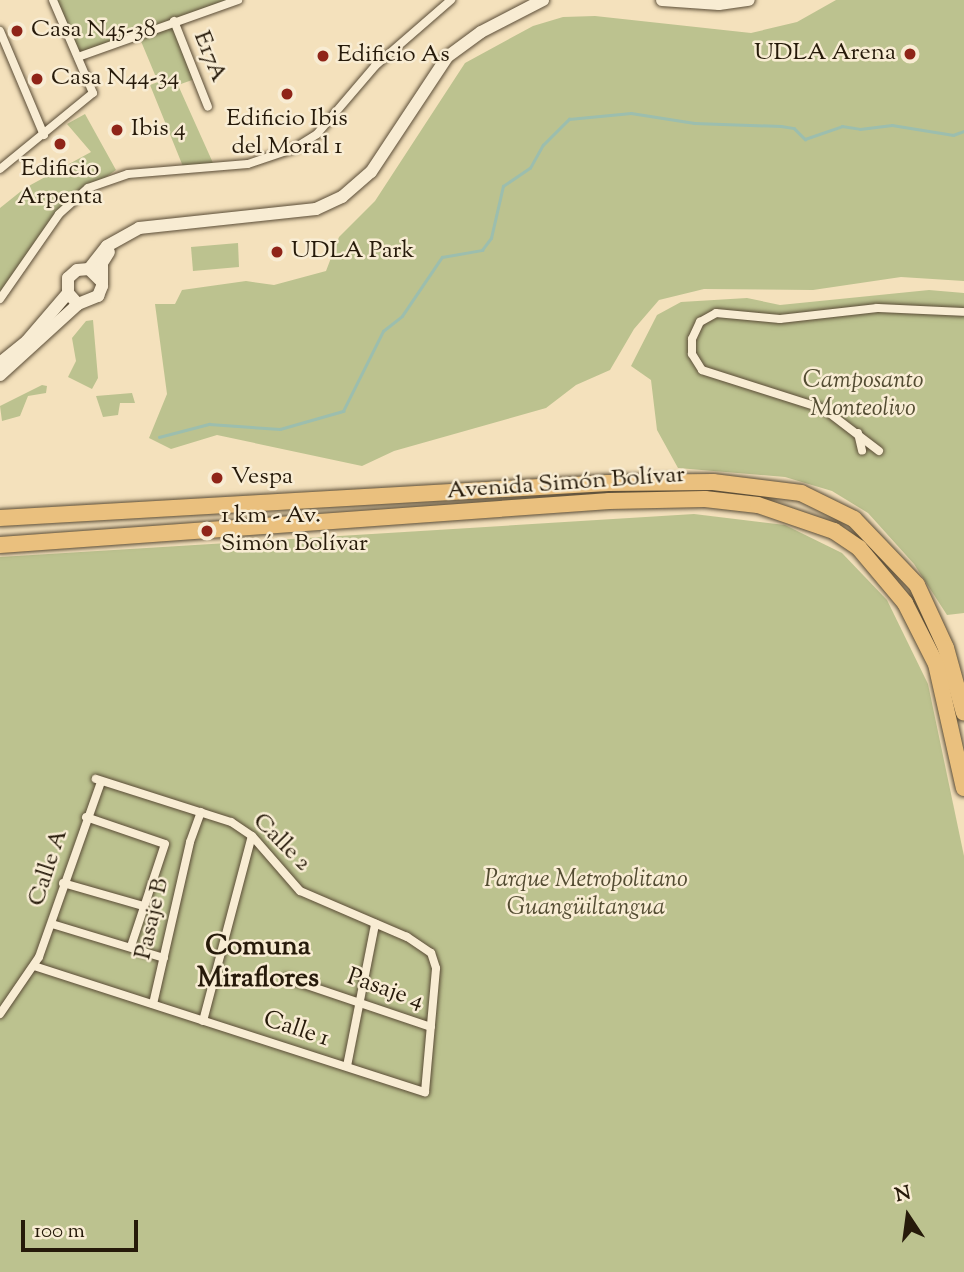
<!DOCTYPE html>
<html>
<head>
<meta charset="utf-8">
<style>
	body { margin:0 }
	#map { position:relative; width:964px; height:1272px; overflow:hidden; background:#f4e1bc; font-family:"Sorts Mill Goudy",serif }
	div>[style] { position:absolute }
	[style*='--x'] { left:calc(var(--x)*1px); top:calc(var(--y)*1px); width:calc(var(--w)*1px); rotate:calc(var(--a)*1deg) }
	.green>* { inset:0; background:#bcc28f }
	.stream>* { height:2.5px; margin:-1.25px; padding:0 1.25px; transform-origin:1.25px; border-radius:1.25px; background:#9cbeae }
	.roads { filter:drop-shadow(0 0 2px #5a4c36) drop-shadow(0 0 2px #5a4c36) }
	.street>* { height:8px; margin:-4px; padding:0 4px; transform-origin:4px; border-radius:4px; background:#f8ecd3 }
	.secondary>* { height:12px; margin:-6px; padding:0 6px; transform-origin:6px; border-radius:6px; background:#f8ecd3 }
	.highway>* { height:16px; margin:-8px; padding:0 8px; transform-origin:8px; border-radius:8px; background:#eac07e }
	.dots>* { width:19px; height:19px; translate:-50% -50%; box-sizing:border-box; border:4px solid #f8ecd3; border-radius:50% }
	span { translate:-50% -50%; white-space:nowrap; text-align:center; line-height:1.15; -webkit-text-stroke:5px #f8ecd3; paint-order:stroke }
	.poi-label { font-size:24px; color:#261a0a }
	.left { translate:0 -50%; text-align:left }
	.right { translate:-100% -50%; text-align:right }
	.street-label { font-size:24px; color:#261a0a }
	.park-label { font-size:24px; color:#534c32; font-style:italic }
	.quarter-label { font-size:28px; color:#261a0a; font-weight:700 }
	.north { position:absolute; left:873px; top:1181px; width:70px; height:70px; -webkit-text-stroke:5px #f8ecd3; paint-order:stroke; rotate:347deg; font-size:19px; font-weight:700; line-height:28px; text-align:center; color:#261a0a }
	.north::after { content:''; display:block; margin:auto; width:24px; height:32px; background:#261a0a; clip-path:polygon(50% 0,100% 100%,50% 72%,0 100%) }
	.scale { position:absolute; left:21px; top:1220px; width:117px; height:32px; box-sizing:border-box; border:4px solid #261a0a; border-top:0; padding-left:9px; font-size:21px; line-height:24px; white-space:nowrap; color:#261a0a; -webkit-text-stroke:5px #f8ecd3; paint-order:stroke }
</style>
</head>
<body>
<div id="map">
	<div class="green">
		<div style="clip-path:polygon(55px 0,231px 0,174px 22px,195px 79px,178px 85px,213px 163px,184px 169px,150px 85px,158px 82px,138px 34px,78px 56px)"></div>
		<div style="clip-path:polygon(836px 0,964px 0,964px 281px,901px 277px,813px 290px,704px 289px,659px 300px,634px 329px,610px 370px,576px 385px,546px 408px,394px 451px,362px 466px,217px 435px,171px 449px,149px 438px,167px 394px,155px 304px,175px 304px,182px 290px,246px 281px,274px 285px,326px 271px,339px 237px,375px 201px,465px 63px,533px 26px,563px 17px,595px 16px,751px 33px,797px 22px)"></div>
		<div style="clip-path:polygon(85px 114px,116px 170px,68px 204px,0 296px,0 208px,25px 188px,91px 152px,67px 124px)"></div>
		<div style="clip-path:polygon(238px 243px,239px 267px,193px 271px,191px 247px)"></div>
		<div style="clip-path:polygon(929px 290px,964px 293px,964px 613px,947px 615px,914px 564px,868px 513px,832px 491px,785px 477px,678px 468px,657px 430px,651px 380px,631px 366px,657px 315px,681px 302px,747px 298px,780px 305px)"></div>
		<div style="clip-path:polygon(93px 320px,98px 378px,92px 389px,68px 377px,76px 361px,72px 338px,86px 321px)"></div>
		<div style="clip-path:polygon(42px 385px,47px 386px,46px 393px,28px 396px,20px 416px,2px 421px,0 406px)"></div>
		<div style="clip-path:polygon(132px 393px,135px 403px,120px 403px,118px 415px,103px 417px,96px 396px)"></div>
		<div style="clip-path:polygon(694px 514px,785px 525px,842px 553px,887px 600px,928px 684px,964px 856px,964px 1272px,0 1272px,0 557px)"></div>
	</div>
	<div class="stream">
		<div style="--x:159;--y:437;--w:52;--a:-14.6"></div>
		<div style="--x:209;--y:424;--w:71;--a:4"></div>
		<div style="--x:280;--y:429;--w:66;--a:-15.9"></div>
		<div style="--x:343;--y:411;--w:89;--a:-63.4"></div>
		<div style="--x:383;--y:331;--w:24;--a:-38"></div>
		<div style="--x:402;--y:316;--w:71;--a:-55.9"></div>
		<div style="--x:442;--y:257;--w:41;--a:-9.9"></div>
		<div style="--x:482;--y:250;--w:15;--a:-53"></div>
		<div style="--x:491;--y:238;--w:53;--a:-77"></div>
		<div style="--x:503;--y:186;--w:32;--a:-34"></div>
		<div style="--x:530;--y:168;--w:26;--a:-61"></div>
		<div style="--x:543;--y:145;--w:37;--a:-45"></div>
		<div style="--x:569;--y:119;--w:62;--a:-5.5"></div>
		<div style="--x:631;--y:113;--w:64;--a:9"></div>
		<div style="--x:694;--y:123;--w:87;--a:2"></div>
		<div style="--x:781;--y:126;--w:13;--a:9"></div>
		<div style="--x:794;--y:128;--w:16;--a:45"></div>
		<div style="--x:805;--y:139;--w:39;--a:-19"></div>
		<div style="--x:842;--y:126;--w:18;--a:9"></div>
		<div style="--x:860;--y:129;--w:32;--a:-7"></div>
		<div style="--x:892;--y:125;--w:62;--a:9.3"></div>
		<div style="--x:953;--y:135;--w:12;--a:-20"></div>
	</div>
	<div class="roads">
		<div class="street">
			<div style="--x:174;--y:21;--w:92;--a:68.4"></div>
			<div style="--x:0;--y:31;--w:113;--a:67.1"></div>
			<div style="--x:78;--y:57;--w:170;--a:-19.6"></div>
			<div style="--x:0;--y:169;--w:120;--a:-39.3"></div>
			<div style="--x:93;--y:93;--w:101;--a:-113.3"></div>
			<div style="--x:0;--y:299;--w:103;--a:-55.2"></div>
			<div style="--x:59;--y:214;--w:39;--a:-42"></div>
			<div style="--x:88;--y:188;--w:42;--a:-19.3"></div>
			<div style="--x:128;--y:174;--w:120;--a:-4.8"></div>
			<div style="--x:248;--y:164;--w:50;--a:-18.8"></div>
			<div style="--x:295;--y:148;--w:26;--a:-32"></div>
			<div style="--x:317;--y:134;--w:89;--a:-49.5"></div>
			<div style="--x:375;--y:66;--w:101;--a:-41"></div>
			<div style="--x:858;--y:433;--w:18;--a:77"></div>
			<div style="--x:879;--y:451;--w:69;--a:-142.6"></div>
			<div style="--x:824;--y:409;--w:128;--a:-162.3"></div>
			<div style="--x:702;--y:370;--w:19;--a:-122"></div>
			<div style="--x:692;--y:354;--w:15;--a:-90"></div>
			<div style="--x:692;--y:339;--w:19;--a:-65"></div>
			<div style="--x:700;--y:322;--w:18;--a:-29"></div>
			<div style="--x:716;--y:313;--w:64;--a:5.4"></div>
			<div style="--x:780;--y:319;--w:98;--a:-6.5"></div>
			<div style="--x:877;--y:308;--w:87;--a:2.6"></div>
			<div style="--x:86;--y:817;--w:83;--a:18.9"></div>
			<div style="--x:165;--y:844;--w:108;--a:108.4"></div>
			<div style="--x:63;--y:883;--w:83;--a:16"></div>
			<div style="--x:52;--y:924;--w:117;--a:16.9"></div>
			<div style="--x:34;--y:966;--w:411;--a:17.9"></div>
			<div style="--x:425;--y:1092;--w:124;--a:-84.9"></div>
			<div style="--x:436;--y:968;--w:16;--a:-108"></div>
			<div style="--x:431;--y:953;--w:29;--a:-146"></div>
			<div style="--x:407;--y:937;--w:116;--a:-156.7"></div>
			<div style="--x:300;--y:891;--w:73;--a:-131.1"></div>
			<div style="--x:252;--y:836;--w:25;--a:-146"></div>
			<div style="--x:231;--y:822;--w:142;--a:-162.3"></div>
			<div style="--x:286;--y:978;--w:153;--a:18.7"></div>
			<div style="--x:153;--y:1004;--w:166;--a:-77.1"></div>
			<div style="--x:190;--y:842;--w:32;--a:-70"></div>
			<div style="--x:0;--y:1014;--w:69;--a:-55.6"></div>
			<div style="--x:39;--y:957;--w:186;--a:-70.5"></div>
			<div style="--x:203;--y:1021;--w:191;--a:-75.2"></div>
			<div style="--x:347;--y:1066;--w:145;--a:-78.8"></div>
		</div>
		<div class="secondary">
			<div style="--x:662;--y:0;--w:57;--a:4"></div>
			<div style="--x:719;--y:4;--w:30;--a:-8"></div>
			<div style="--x:89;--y:269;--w:29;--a:-52"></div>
			<div style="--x:107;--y:246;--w:37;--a:-29"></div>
			<div style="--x:139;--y:228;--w:178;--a:-6.1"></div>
			<div style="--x:316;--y:209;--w:29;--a:-25"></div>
			<div style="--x:342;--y:197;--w:38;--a:-41"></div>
			<div style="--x:371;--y:172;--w:138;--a:-56.5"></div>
			<div style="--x:447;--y:57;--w:42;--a:-36.3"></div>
			<div style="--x:481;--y:32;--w:70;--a:-27.3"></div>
			<div style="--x:100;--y:280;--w:16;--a:-135"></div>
			<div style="--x:89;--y:269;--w:12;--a:175"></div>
			<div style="--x:77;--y:270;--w:12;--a:138"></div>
			<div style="--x:68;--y:278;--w:15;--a:90"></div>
			<div style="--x:68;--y:293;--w:15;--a:48"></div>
			<div style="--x:78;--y:304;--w:22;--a:-22"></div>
			<div style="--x:98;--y:296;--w:11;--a:-68"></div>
			<div style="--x:102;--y:286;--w:23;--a:-90"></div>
			<div style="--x:102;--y:263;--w:13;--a:-58"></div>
			<div style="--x:0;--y:363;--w:35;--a:-39"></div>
			<div style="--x:27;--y:341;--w:63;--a:-49.5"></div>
			<div style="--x:0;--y:375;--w:105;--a:-42.3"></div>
		</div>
		<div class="highway">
			<div style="--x:0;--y:518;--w:609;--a:-3.29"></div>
			<div style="--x:608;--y:483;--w:105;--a:-0.5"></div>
			<div style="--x:713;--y:482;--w:89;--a:7.1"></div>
			<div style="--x:801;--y:493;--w:59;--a:26.1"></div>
			<div style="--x:854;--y:519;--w:91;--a:46.3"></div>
			<div style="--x:917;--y:585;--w:69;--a:65.3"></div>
			<div style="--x:946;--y:648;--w:67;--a:74.5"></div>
			<div style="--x:0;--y:545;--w:611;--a:-4.13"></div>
			<div style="--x:609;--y:501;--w:96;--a:-1.2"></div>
			<div style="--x:705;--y:499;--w:53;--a:6.5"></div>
			<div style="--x:758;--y:505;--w:80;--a:18.9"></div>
			<div style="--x:834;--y:531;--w:30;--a:34"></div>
			<div style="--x:859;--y:548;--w:72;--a:50.1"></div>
			<div style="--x:905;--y:603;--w:68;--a:63.1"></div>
			<div style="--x:936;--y:664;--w:127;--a:77.3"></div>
		</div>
	</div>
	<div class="dots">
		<div style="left:17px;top:31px;background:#8f2418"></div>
		<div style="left:910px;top:54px;background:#8f2418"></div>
		<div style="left:323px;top:56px;background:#8f2418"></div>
		<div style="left:37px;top:79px;background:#8f2418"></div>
		<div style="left:287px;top:94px;background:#8f2418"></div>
		<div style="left:117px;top:130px;background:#8f2418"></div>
		<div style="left:60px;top:144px;background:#8f2418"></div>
		<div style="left:277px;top:252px;background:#8f2418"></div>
		<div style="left:217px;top:478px;background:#8f2418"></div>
		<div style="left:207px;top:531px;background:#8f2418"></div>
	</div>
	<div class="poi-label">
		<span class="left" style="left:31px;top:31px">Casa N45-38</span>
		<span class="right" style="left:896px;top:54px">UDLA Arena</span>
		<span class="left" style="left:337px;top:56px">Edificio As</span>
		<span class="left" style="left:51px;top:79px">Casa N44-34</span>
		<span style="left:287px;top:134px">Edificio Ibis<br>del Moral 1</span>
		<span class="left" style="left:131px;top:130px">Ibis 4</span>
		<span style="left:60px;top:184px">Edificio<br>Arpenta</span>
		<span class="left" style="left:291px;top:252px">UDLA Park</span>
		<span class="left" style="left:231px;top:478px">Vespa</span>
		<span class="left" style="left:221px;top:531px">1 km - Av.<br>Simón Bolívar</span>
	</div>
	<div class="street-label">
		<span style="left:209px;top:57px;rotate:68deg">E17A</span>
		<span style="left:566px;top:484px;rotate:-4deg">Avenida Simón Bolívar</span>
		<span style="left:281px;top:843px;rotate:45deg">Calle 2</span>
		<span style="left:49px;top:868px;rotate:-72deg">Calle A</span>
		<span style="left:153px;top:919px;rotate:-77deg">Pasaje B</span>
		<span style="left:385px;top:990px;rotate:19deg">Pasaje 4</span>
		<span style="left:296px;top:1030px;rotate:18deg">Calle 1</span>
	</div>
	<div class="park-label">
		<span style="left:863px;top:396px">Camposanto<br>Monteolivo</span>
		<span style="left:586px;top:895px">Parque Metropolitano<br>Guangüiltangua</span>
	</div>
	<div class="quarter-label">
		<span style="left:258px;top:963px">Comuna<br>Miraflores</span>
	</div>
	<div class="north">N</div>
	<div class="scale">100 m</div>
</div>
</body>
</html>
